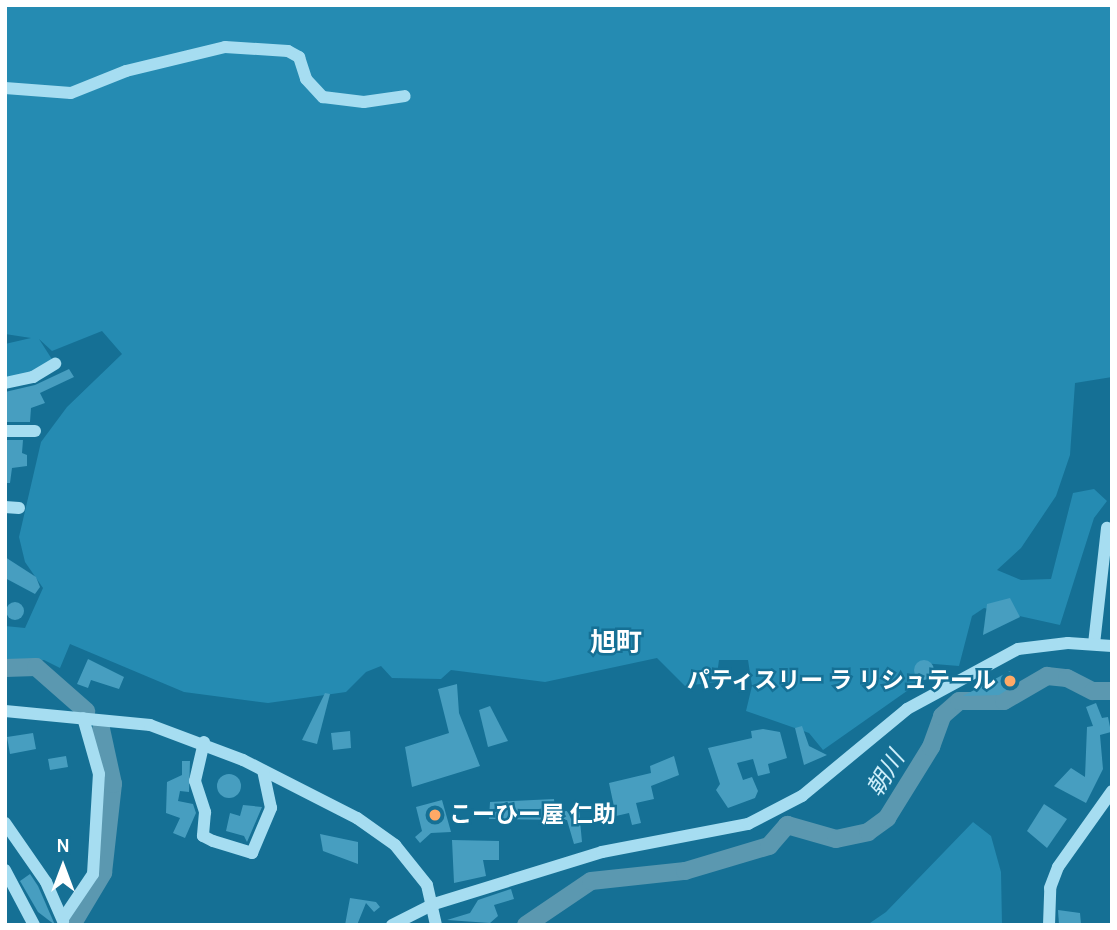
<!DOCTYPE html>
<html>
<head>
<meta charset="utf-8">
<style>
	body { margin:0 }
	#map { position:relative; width:1117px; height:930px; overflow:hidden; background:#157095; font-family:Karla,"Noto Sans JP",sans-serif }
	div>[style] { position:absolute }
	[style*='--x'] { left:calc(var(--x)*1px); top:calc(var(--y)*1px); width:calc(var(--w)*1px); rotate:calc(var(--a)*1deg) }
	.green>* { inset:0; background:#258bb2 }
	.river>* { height:18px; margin:-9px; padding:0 9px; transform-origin:9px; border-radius:9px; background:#5b98b0 }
	.building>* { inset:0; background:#479ec0 }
	.round { border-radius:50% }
	.minor>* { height:12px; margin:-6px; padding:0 6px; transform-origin:6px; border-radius:6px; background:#a6ddf1 }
	.dots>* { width:19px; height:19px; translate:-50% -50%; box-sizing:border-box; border:4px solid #157095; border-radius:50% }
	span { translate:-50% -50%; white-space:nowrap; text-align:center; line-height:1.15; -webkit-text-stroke:5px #157095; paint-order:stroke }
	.poi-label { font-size:23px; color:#fff; font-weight:700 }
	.right { translate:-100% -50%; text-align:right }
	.left { translate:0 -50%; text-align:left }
	.water-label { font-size:24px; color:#cdeefa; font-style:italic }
	.quarter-label { font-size:26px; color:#fff; font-weight:700 }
	.frame { position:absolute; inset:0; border:7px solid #fff; pointer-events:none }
	.north { position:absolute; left:28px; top:832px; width:70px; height:70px; -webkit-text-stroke:5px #157095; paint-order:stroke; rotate:0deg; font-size:19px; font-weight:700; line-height:28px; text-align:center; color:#fff }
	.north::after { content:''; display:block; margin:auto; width:24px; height:32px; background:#fff; clip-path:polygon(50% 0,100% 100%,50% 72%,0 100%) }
</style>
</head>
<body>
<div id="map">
	<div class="green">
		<div style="clip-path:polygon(5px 5px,1112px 5px,1112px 377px,1075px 383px,1070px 455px,1056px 496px,1021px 548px,997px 570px,1021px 580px,1051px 579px,1073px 493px,1094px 489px,1107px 501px,1094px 518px,1060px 625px,984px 608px,972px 616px,959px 666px,922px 663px,914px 686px,823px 750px,809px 733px,746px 711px,752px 686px,748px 660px,719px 660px,716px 682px,685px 686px,657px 658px,545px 682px,451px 670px,441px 679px,392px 678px,381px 666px,366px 672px,346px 692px,268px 703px,184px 692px,70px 644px,60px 668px,44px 660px,5px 659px,5px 626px,25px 628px,43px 588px,25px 562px,19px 537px,41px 442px,67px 407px,122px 354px,102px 331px,52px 351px,39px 339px,55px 364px,5px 382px,5px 344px,31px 338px,5px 334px)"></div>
		<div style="clip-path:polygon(973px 822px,991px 836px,1001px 872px,1002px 925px,867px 925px,886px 912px)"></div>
	</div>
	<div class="river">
		<div style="--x:5;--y:668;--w:31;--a:-2"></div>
		<div style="--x:36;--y:667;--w:67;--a:41.3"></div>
		<div style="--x:72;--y:925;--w:61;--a:-59.2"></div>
		<div style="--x:103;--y:873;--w:90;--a:-83.6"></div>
		<div style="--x:113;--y:784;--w:56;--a:-102.3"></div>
		<div style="--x:526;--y:925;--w:78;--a:-34.1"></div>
		<div style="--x:591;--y:881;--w:95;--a:-6.1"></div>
		<div style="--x:685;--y:871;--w:88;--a:-16.6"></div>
		<div style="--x:769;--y:846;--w:28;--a:-49"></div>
		<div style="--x:787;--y:825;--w:51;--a:15.9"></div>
		<div style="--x:836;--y:839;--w:33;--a:-12"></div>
		<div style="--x:868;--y:832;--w:24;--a:-36"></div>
		<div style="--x:887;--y:818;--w:84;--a:-58.2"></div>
		<div style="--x:931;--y:747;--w:33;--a:-70"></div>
		<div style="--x:942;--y:716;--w:23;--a:-41"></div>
		<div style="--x:959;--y:701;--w:45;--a:0"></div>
		<div style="--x:1004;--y:701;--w:50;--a:-30.2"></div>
		<div style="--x:1047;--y:676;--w:20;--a:6"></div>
		<div style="--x:1067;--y:678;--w:29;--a:27"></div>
		<div style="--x:1093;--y:691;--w:19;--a:0"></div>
	</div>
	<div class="building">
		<div style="clip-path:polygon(69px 369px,74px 377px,40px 393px,45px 403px,31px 408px,30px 422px,7px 422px,5px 392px,35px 385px)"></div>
		<div style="clip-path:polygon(5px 440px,23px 440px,22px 453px,27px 455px,27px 466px,12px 468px,10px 483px,5px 483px)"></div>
		<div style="clip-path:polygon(5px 557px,36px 577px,40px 587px,35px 594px,5px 578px)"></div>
		<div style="clip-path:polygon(1010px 598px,1020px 617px,983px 635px,987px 604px)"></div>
		<div class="round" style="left:6px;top:602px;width:18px;height:18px"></div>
		<div style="clip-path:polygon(88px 659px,124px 677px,119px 689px,91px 680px,88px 688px,77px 684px)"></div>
		<div class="round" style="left:914px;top:660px;width:20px;height:20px"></div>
		<div style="clip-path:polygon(1010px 671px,1019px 682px,999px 695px,963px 696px)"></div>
		<div style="clip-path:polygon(457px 684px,459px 713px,480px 766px,412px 787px,405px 747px,449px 733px,438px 689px)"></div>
		<div style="clip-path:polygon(325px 693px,330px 694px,317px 744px,302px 740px)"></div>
		<div style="clip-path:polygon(1096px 703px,1102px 718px,1108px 717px,1111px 732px,1100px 735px,1103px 769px,1086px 803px,1054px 786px,1071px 768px,1085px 777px,1087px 727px,1093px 726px,1086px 707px)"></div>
		<div style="clip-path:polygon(490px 706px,508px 741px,488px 747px,479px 710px)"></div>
		<div style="clip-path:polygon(802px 726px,809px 746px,827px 755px,804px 765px,795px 728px)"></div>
		<div style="clip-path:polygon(763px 729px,780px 732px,787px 758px,768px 764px,770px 773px,758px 776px,753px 759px,737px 763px,743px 780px,752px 777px,758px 791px,755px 798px,728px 808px,716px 790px,720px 784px,708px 748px,752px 738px,751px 731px)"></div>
		<div style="clip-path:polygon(350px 731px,351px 748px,333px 750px,331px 733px)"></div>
		<div style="clip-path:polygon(33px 733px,36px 749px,10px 754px,7px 737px)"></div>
		<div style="clip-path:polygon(66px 756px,68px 767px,50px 770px,48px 759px)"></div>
		<div style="clip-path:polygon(674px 756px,679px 775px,651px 786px,654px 799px,636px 803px,641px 823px,632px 825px,629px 813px,616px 816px,609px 783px,651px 773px,650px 766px)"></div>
		<div style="clip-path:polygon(182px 761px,190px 761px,189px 792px,180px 791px,178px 801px,193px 804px,196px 813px,185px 838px,173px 833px,180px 818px,166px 813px,167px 782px,182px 775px)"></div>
		<div class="round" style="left:217px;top:774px;width:24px;height:24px"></div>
		<div style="clip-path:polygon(554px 799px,555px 812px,579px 810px,582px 842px,574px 844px,567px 820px,489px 819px,490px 802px)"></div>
		<div style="clip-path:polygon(442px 800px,451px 832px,431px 833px,420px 843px,415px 837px,422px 831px,416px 807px)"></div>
		<div style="clip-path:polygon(1044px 804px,1067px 819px,1047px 848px,1027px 831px)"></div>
		<div style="clip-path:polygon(243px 805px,262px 807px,247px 842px,244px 836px,226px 831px,230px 813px,240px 816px)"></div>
		<div style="clip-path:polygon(320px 834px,358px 842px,358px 864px,323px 851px)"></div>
		<div style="clip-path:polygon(452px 840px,499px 841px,499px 860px,483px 860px,486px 876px,454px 883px)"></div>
		<div style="clip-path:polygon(30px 874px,38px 886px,55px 925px,38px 912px,20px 881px)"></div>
		<div style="clip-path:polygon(511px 889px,514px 899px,494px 905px,498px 916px,490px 923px,447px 920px,470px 913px,478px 900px)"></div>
		<div style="clip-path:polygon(350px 898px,376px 902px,380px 907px,374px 912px,366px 903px,357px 925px,345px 925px)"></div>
		<div style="clip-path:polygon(1058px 910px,1080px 913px,1081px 924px,1059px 925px)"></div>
	</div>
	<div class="minor">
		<div style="--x:5;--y:88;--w:66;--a:4.3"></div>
		<div style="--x:71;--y:93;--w:59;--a:-21.8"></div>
		<div style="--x:126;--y:71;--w:102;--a:-13.6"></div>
		<div style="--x:225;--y:47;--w:63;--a:3.6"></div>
		<div style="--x:288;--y:51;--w:13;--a:29"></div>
		<div style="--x:299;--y:57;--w:23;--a:72"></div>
		<div style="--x:306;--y:79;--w:25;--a:47"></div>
		<div style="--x:323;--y:97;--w:41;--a:7"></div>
		<div style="--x:364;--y:102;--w:41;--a:-8.3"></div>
		<div style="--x:5;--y:383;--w:29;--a:-12"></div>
		<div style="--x:33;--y:377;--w:26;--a:-31"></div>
		<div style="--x:5;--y:431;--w:30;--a:0"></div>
		<div style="--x:5;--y:507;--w:14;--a:4"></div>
		<div style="--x:1094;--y:644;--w:117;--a:-83.6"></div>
		<div style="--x:5;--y:711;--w:146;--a:5.5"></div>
		<div style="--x:150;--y:725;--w:99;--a:20.6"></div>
		<div style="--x:243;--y:760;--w:128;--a:27"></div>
		<div style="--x:357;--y:818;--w:47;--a:35.4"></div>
		<div style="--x:395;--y:845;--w:51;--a:51.3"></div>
		<div style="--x:427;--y:885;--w:41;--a:77.3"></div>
		<div style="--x:204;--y:742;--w:40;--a:103"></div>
		<div style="--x:195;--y:781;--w:33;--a:72"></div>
		<div style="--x:205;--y:812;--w:24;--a:95"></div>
		<div style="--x:203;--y:836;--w:11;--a:27"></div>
		<div style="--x:213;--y:841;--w:41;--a:17.1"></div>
		<div style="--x:252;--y:853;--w:49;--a:-67.1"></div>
		<div style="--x:271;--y:808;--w:38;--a:-102"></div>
		<div style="--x:5;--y:823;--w:72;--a:55.2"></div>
		<div style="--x:46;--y:882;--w:43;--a:66.4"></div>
		<div style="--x:5;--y:870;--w:62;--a:62.2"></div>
		<div style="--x:64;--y:917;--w:52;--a:-56"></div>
		<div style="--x:93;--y:874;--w:100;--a:-86.6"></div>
		<div style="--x:99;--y:774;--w:58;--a:-105.9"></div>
		<div style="--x:392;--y:925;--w:47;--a:-26.6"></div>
		<div style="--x:434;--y:904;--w:176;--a:-17.2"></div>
		<div style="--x:602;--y:852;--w:149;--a:-10.9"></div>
		<div style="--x:748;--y:824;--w:61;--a:-27.4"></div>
		<div style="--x:802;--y:796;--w:136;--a:-39.6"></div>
		<div style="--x:907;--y:709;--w:126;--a:-28.4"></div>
		<div style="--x:1018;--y:649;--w:50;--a:-6.8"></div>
		<div style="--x:1068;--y:643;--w:44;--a:3.9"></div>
		<div style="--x:1049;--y:925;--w:37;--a:-88"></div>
		<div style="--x:1050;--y:888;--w:22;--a:-69"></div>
		<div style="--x:1058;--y:867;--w:93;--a:-54.6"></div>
	</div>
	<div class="dots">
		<div style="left:1010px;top:681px;background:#ffa966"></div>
		<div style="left:435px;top:815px;background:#ffa966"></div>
	</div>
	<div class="poi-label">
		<span class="right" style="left:996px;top:681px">パティスリー ラ リシュテール</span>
		<span class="left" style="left:449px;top:815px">こーひー屋 仁助</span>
	</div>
	<div class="water-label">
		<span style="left:886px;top:774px;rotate:-58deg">朝川</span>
	</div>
	<div class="quarter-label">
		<span style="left:616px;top:643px">旭町</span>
	</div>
	<div class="frame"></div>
	<div class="north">N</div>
</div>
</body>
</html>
